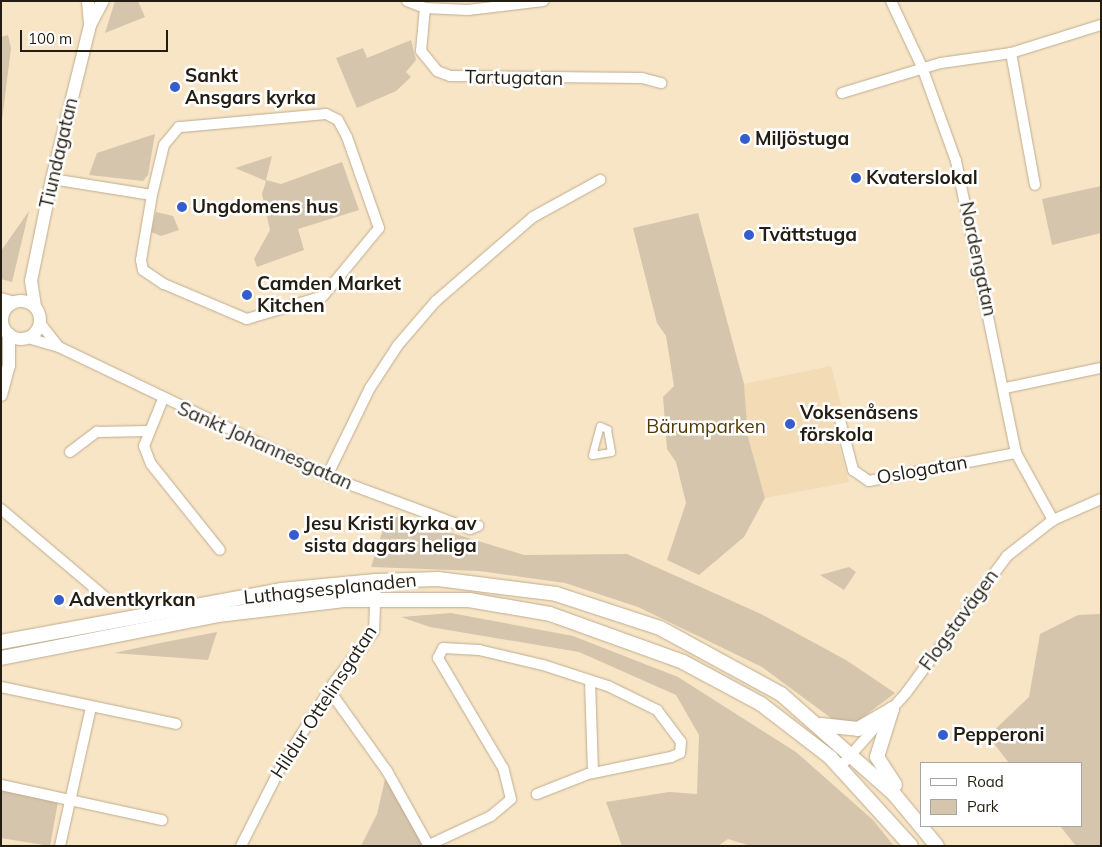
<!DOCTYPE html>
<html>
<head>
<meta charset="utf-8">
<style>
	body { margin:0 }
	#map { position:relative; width:1102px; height:847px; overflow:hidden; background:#f8e5c6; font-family:Mulish,sans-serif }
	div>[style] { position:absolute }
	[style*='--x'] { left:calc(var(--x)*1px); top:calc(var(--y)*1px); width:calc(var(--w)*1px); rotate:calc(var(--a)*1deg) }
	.built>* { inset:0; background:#f2dbb5 }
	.green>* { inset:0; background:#d4c5ac }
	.roads { filter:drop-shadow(0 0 1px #beac8e) drop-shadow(0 0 1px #beac8e) }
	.pedestrian>* { height:7px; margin:-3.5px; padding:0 3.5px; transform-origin:3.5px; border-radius:3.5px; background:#fff }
	.minor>* { height:10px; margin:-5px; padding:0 5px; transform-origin:5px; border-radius:5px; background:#fff }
	.tertiary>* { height:12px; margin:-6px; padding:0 6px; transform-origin:6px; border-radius:6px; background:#fff }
	.tertiary>.ring { margin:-6px; padding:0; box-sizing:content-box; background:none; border:12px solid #fff; border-radius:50% }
	.secondary>* { height:14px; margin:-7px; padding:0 7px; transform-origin:7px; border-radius:7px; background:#fff }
	.dots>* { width:14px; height:14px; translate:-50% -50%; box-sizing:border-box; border:2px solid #fff; border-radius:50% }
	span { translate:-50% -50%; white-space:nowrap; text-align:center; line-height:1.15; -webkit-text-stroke:5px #fff; paint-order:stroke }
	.poi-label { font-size:19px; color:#241e12; font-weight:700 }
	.left { translate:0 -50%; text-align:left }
	.street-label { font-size:19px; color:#241e12 }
	.park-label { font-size:19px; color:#523900 }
	.frame { position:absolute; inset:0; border:2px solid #241e12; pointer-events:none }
	.legend { position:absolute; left:920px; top:762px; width:162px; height:65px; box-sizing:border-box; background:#fff; border:1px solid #a7a5a0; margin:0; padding:6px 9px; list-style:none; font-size:15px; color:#241e12 }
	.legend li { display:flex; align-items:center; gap:10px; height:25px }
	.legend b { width:25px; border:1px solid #a7a5a0 }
	.scale { position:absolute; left:20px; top:30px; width:148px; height:22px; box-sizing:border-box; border:2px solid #241e12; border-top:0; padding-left:6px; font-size:15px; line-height:18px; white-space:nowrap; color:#241e12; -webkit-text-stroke:4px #fff; paint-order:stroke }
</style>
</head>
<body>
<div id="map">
	<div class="built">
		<div style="clip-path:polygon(831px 366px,841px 405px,829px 411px,849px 482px,765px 498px,748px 437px,744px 384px)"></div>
	</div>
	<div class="green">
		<div style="clip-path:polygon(115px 1px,138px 1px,145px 17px,105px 33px)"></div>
		<div style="clip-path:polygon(8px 35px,11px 48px,1px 128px,1px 37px)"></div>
		<div style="clip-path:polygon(411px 40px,416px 60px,406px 72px,411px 77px,396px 91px,357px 108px,336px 58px,363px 48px,367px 58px)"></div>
		<div style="clip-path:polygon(155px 134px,148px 175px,143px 181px,89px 175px,97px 153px)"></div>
		<div style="clip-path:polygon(272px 156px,266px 180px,281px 184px,342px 162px,359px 210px,298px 229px,304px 250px,257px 267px,254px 259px,270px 230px,262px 194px,266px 181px,235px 168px)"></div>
		<div style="clip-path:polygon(1101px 186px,1101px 233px,1052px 245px,1042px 199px)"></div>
		<div style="clip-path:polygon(29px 211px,12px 282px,1px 279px,1px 251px)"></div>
		<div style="clip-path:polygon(156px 212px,173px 216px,179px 230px,161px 236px,151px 232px)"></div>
		<div style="clip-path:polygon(698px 213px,744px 384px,748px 437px,765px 498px,744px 537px,699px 575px,667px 560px,686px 503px,676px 462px,667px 449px,663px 397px,674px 386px,666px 336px,657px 323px,633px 228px)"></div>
		<div style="clip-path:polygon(387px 517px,400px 517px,524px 555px,627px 554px,761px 614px,846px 660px,895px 693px,858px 721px,835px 721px,762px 667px,638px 607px,565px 583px,479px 571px,371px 567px)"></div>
		<div style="clip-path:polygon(849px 567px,856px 572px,844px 590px,820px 575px)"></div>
		<div style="clip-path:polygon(451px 613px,573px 636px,678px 677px,796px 752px,873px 820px,894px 846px,751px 846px,728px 839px,718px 846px,622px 846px,606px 802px,669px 792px,697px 794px,699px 735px,676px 695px,579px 652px,430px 627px,401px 617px)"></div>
		<div style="clip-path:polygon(1101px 614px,1101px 846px,1076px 846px,1060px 826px,1081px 826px,1081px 763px,1009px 763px,988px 736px,1029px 697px,1040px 634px,1078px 615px)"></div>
		<div style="clip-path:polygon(217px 632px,208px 660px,114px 653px,160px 643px)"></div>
		<div style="clip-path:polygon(387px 771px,429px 846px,361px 846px,377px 814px)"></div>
		<div style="clip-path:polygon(1px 790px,58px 802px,50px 846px,1px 838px)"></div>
	</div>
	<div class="roads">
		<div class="pedestrian">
			<div style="--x:600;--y:426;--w:8;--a:23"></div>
			<div style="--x:607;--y:429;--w:23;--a:80"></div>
			<div style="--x:611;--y:452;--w:19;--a:171"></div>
			<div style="--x:592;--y:455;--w:30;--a:-75"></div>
		</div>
		<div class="minor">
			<div style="--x:407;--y:1;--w:19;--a:21"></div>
			<div style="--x:425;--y:8;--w:43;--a:2.7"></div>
			<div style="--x:468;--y:10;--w:76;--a:-6.8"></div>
			<div style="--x:891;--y:1;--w:73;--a:64.8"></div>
			<div style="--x:922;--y:67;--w:100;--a:70.1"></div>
			<div style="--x:956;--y:161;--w:298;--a:78.4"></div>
			<div style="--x:1016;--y:453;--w:77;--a:61.1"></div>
			<div style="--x:425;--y:8;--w:43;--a:95.3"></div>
			<div style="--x:421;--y:51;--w:26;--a:51"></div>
			<div style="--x:437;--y:71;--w:14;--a:21"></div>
			<div style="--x:450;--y:76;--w:192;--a:0.6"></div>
			<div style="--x:642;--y:78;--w:20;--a:15"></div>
			<div style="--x:1011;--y:53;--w:134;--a:79.7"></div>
			<div style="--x:842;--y:93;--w:103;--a:-16.9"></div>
			<div style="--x:941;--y:63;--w:71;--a:-8.1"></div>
			<div style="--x:1011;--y:53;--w:94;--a:-17.3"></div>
			<div style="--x:52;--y:179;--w:101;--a:9.1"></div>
			<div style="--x:152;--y:195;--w:66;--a:99.6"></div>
			<div style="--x:141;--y:260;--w:10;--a:79"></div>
			<div style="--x:143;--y:270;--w:25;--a:34"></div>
			<div style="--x:164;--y:284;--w:90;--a:22.9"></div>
			<div style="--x:247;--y:319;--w:79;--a:-16.8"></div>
			<div style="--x:323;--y:296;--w:88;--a:-50.5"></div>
			<div style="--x:379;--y:228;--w:96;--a:-109.4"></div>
			<div style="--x:347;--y:137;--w:19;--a:-118"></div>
			<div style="--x:338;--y:120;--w:13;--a:-153"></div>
			<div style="--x:326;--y:114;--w:148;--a:174.9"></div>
			<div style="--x:179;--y:127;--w:23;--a:130"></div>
			<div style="--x:164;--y:145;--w:51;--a:103.5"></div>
			<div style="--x:1;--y:298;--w:14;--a:17"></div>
			<div style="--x:1;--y:313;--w:4;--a:56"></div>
			<div style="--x:40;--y:323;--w:29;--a:52"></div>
			<div style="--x:28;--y:338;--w:32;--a:16"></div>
			<div style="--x:59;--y:347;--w:306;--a:25.6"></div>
			<div style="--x:335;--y:479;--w:144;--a:20.3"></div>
			<div style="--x:470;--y:529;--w:9;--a:-21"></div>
			<div style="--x:1005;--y:388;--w:98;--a:-11.8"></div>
			<div style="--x:163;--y:399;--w:51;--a:112"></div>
			<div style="--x:144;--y:446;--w:19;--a:69"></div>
			<div style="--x:151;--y:464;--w:110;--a:51.3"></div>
			<div style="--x:840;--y:420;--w:52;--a:75.4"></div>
			<div style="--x:853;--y:470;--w:19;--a:35"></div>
			<div style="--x:869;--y:481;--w:150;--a:-10.8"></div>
			<div style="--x:70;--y:452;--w:34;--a:-37"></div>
			<div style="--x:97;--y:432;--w:51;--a:-1.1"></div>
			<div style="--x:327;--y:476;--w:98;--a:-64"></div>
			<div style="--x:370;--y:388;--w:51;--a:-56.9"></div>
			<div style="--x:398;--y:345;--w:58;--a:-49.2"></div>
			<div style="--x:436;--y:301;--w:128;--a:-40.9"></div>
			<div style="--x:533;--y:217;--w:77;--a:-28.9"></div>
			<div style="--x:1;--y:509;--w:136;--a:40.2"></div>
			<div style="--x:590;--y:681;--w:92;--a:88.1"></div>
			<div style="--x:1;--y:687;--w:179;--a:11.9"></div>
			<div style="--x:329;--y:690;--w:100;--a:54.4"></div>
			<div style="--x:387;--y:771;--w:86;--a:60.8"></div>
			<div style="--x:839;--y:768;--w:101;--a:-48.2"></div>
			<div style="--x:906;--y:693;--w:170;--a:-53.6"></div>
			<div style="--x:1007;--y:556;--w:58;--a:-38"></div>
			<div style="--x:1053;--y:520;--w:52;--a:-23.6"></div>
			<div style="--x:1;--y:785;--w:165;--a:12.3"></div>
			<div style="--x:429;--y:845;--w:68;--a:-25.1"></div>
			<div style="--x:491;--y:816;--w:26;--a:-40"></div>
			<div style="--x:511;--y:799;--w:32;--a:-104"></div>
			<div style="--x:503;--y:768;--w:128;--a:-120.6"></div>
			<div style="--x:438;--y:658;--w:11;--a:-63"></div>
			<div style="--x:443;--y:648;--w:36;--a:3"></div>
			<div style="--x:479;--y:650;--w:66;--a:13.2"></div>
			<div style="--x:543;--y:665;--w:68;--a:17.9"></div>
			<div style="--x:608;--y:686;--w:55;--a:26.1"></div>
			<div style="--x:657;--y:710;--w:40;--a:53"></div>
			<div style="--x:681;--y:742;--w:11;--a:95"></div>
			<div style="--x:680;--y:753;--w:10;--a:156"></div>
			<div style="--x:671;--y:757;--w:85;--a:168.4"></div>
			<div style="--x:588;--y:774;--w:55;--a:158.6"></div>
			<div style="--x:60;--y:846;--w:142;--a:-77.4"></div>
			<div style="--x:241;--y:846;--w:91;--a:-63.2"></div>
			<div style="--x:282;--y:765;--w:99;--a:-57.8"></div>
			<div style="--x:335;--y:681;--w:63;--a:-52"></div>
			<div style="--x:374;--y:631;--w:50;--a:-87.7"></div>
		</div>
		<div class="tertiary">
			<div style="--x:88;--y:1;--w:22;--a:85"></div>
			<div class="ring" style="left:2px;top:301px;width:26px;height:26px"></div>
			<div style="--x:35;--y:306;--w:25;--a:-99"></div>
			<div style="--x:31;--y:281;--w:104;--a:-78.4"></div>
			<div style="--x:52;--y:179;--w:159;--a:-76.1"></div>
			<div style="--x:90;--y:25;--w:27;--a:-62"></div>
			<div style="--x:1;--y:395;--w:30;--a:-75"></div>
			<div style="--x:9;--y:366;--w:32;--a:-90"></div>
		</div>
		<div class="secondary">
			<div style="--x:1;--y:642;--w:285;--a:-10.5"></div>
			<div style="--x:281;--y:590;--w:95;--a:-5.4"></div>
			<div style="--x:376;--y:581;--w:62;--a:-1.8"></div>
			<div style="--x:438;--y:579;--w:119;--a:7.2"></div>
			<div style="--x:556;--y:594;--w:109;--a:18.1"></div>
			<div style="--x:660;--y:628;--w:138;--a:28.6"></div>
			<div style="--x:781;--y:694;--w:151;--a:41.5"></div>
			<div style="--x:894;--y:794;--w:67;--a:50.4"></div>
			<div style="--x:1;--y:658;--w:221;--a:-11.2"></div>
			<div style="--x:218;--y:615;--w:127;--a:-6.8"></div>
			<div style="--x:344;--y:600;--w:125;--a:0"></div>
			<div style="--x:469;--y:600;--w:82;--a:9.8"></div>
			<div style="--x:550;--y:614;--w:141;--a:19.8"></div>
			<div style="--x:683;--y:662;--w:89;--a:28.3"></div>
			<div style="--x:761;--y:704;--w:87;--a:37.5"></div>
			<div style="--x:830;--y:757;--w:120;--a:47.7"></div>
			<div style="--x:892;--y:709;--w:50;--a:107.4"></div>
			<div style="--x:877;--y:757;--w:33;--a:57"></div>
			<div style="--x:821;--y:725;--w:37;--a:6"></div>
			<div style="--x:858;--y:729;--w:39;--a:-30"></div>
		</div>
	</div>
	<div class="dots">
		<div style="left:175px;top:87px;background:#355dcd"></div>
		<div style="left:745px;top:139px;background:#355dcd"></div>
		<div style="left:856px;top:178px;background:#355dcd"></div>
		<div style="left:182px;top:207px;background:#355dcd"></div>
		<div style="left:749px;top:235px;background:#355dcd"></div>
		<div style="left:247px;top:295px;background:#355dcd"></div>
		<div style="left:790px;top:424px;background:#355dcd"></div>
		<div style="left:294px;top:535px;background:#355dcd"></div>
		<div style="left:59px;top:600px;background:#355dcd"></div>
		<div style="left:943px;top:735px;background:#355dcd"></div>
	</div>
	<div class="poi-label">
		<span class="left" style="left:185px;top:87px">Sankt<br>Ansgars kyrka</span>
		<span class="left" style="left:755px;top:139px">Miljöstuga</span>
		<span class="left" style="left:866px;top:178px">Kvaterslokal</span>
		<span class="left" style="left:192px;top:207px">Ungdomens hus</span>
		<span class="left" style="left:759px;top:235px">Tvättstuga</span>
		<span class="left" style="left:257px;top:295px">Camden Market<br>Kitchen</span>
		<span class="left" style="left:800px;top:424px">Voksenåsens<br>förskola</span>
		<span class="left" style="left:304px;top:535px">Jesu Kristi kyrka av<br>sista dagars heliga</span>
		<span class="left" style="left:69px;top:600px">Adventkyrkan</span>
		<span class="left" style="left:953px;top:735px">Pepperoni</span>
	</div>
	<div class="street-label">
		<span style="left:514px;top:78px;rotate:1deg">Tartugatan</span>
		<span style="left:59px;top:153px;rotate:-77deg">Tiundagatan</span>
		<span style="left:978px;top:259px;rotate:78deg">Nordengatan</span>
		<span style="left:265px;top:446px;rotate:24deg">Sankt Johannesgatan</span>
		<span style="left:922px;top:470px;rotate:-10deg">Oslogatan</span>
		<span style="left:330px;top:589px;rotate:-6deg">Luthagsesplanaden</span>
		<span style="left:959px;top:620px;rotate:-54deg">Flogstavägen</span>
		<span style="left:324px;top:702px;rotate:-57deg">Hildur Ottelinsgatan</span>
	</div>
	<div class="park-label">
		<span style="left:706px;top:427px">Bärumparken</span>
	</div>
	<div class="frame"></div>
	<ul class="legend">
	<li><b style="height:6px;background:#fff"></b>Road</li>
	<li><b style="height:14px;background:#d4c5ac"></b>Park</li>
	</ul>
	<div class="scale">100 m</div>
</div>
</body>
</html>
